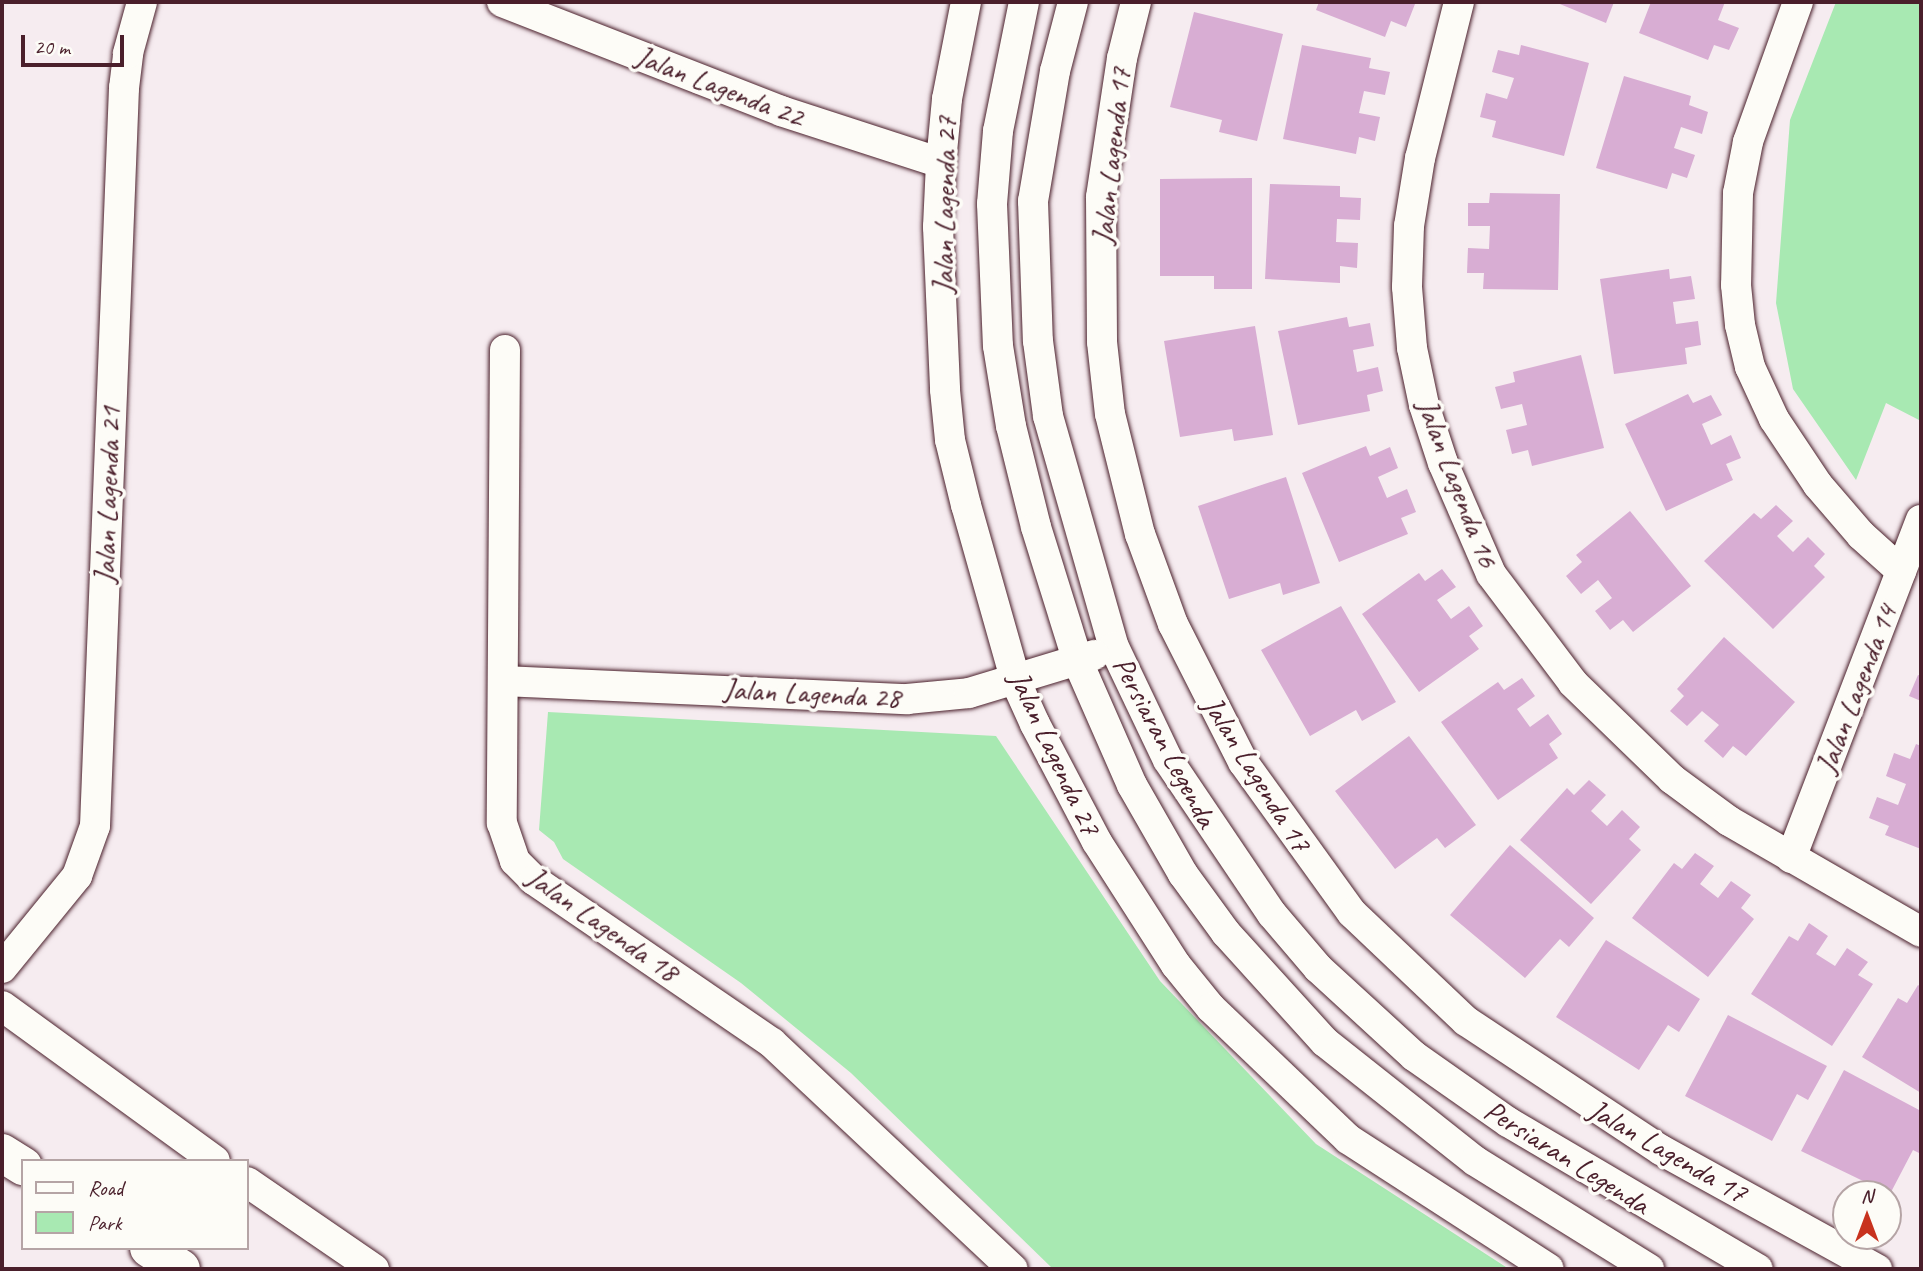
<!DOCTYPE html>
<html>
<head>
<meta charset="utf-8">
<style>
	body { margin:0 }
	#map { position:relative; width:1923px; height:1271px; overflow:hidden; background:#f6ecf0; font-family:Caveat,sans-serif }
	div>[style] { position:absolute }
	[style*='--x'] { left:calc(var(--x)*1px); top:calc(var(--y)*1px); width:calc(var(--w)*1px); rotate:calc(var(--a)*1deg) }
	.green>* { inset:0; background:#a8e9b2 }
	.building>* { inset:0; background:#d8add3 }
	.roads { filter:drop-shadow(0 0 2px #4a1f2b) drop-shadow(0 0 2px #4a1f2b) }
	.minor>* { height:30px; margin:-15px; padding:0 15px; transform-origin:15px; border-radius:15px; background:#fdfcf7 }
	.tertiary>* { height:38px; margin:-19px; padding:0 19px; transform-origin:19px; border-radius:19px; background:#fdfcf7 }
	span { translate:-50% -50%; white-space:nowrap; text-align:center; line-height:1.15; -webkit-text-stroke:7px #fdfcf7; paint-order:stroke }
	.street-label { font-size:30px; color:#4a1f2b }
	.frame { position:absolute; inset:0; border:4px solid #4a1f2b; pointer-events:none }
	.legend { position:absolute; left:21px; top:1159px; width:228px; height:91px; box-sizing:border-box; background:#fdfcf7; border:2px solid #b5a4a5; margin:0; padding:9px 12px; list-style:none; font-size:21px; color:#4a1f2b }
	.legend li { display:flex; align-items:center; gap:14px; height:35px }
	.legend b { width:35px; border:2px solid #b5a4a5 }
	.north { position:absolute; left:1832px; top:1180px; width:70px; height:70px; box-sizing:border-box; background:#fdfcf7; border:2px solid #b5a4a5; border-radius:50%; rotate:0deg; font-size:19px; font-weight:700; line-height:28px; text-align:center; color:#4a1f2b }
	.north::after { content:''; display:block; margin:auto; width:24px; height:32px; background:#c8321e; clip-path:polygon(50% 0,100% 100%,50% 72%,0 100%) }
	.scale { position:absolute; left:21px; top:35px; width:103px; height:32px; box-sizing:border-box; border:4px solid #4a1f2b; border-top:0; padding-left:9px; font-size:21px; line-height:24px; white-space:nowrap; color:#4a1f2b; -webkit-text-stroke:5px #fdfcf7; paint-order:stroke }
</style>
</head>
<body>
<div id="map">
	<div class="green">
		<div style="clip-path:polygon(1836px 2px,1921px 2px,1921px 413px,1919px 420px,1886px 403px,1856px 480px,1793px 389px,1776px 303px,1790px 120px)"></div>
		<div style="clip-path:polygon(548px 712px,996px 736px,1160px 981px,1316px 1144px,1509px 1269px,1053px 1269px,851px 1073px,741px 983px,563px 859px,554px 842px,539px 830px)"></div>
	</div>
	<div class="building">
		<div style="clip-path:polygon(1319px 2px,1408px 2px,1415px 4px,1406px 27px,1391px 21px,1385px 37px,1316px 10px)"></div>
		<div style="clip-path:polygon(1555px 2px,1614px 2px,1606px 23px)"></div>
		<div style="clip-path:polygon(1651px 2px,1725px 2px,1718px 20px,1739px 28px,1729px 50px,1714px 45px,1708px 60px,1639px 33px)"></div>
		<div style="clip-path:polygon(1194px 12px,1283px 34px,1257px 141px,1219px 132px,1222px 120px,1170px 107px)"></div>
		<div style="clip-path:polygon(1302px 45px,1371px 58px,1369px 68px,1390px 72px,1385px 95px,1364px 91px,1359px 113px,1380px 117px,1375px 141px,1359px 137px,1356px 154px,1283px 139px)"></div>
		<div style="clip-path:polygon(1521px 45px,1589px 63px,1564px 156px,1492px 137px,1496px 121px,1480px 117px,1486px 93px,1507px 99px,1514px 78px,1492px 72px,1498px 50px,1519px 55px)"></div>
		<div style="clip-path:polygon(1624px 76px,1691px 96px,1689px 105px,1708px 112px,1702px 134px,1681px 127px,1674px 148px,1695px 155px,1687px 178px,1672px 173px,1667px 189px,1596px 168px)"></div>
		<div style="clip-path:polygon(1252px 178px,1252px 289px,1214px 289px,1214px 276px,1160px 276px,1160px 179px)"></div>
		<div style="clip-path:polygon(1270px 184px,1340px 186px,1340px 197px,1361px 198px,1360px 220px,1337px 219px,1336px 242px,1358px 243px,1357px 268px,1340px 266px,1340px 283px,1265px 279px)"></div>
		<div style="clip-path:polygon(1490px 193px,1560px 194px,1558px 290px,1483px 289px,1484px 273px,1467px 273px,1468px 248px,1489px 249px,1490px 226px,1468px 226px,1468px 203px,1489px 203px)"></div>
		<div style="clip-path:polygon(1669px 269px,1670px 279px,1691px 276px,1695px 299px,1673px 302px,1676px 324px,1698px 321px,1701px 345px,1685px 348px,1687px 364px,1614px 374px,1600px 279px)"></div>
		<div style="clip-path:polygon(1347px 317px,1349px 327px,1370px 323px,1374px 346px,1353px 350px,1357px 372px,1378px 367px,1383px 391px,1367px 395px,1370px 411px,1298px 425px,1278px 331px)"></div>
		<div style="clip-path:polygon(1255px 326px,1273px 435px,1234px 441px,1232px 429px,1180px 437px,1164px 341px)"></div>
		<div style="clip-path:polygon(1581px 355px,1604px 448px,1532px 466px,1528px 450px,1512px 454px,1506px 430px,1527px 425px,1522px 404px,1501px 409px,1495px 387px,1515px 382px,1513px 372px)"></div>
		<div style="clip-path:polygon(1688px 394px,1693px 403px,1711px 395px,1722px 415px,1702px 424px,1711px 445px,1731px 435px,1741px 458px,1726px 464px,1733px 480px,1666px 511px,1625px 424px)"></div>
		<div style="clip-path:polygon(1366px 446px,1370px 456px,1390px 447px,1398px 468px,1378px 477px,1387px 498px,1407px 489px,1416px 512px,1401px 518px,1408px 534px,1339px 562px,1302px 473px)"></div>
		<div style="clip-path:polygon(1286px 477px,1320px 583px,1283px 595px,1280px 583px,1229px 599px,1198px 506px)"></div>
		<div style="clip-path:polygon(1776px 505px,1793px 521px,1777px 536px,1793px 552px,1808px 537px,1825px 554px,1814px 566px,1825px 577px,1773px 629px,1704px 561px,1754px 513px,1761px 519px)"></div>
		<div style="clip-path:polygon(1630px 511px,1691px 586px,1633px 632px,1623px 620px,1610px 630px,1595px 611px,1612px 598px,1598px 580px,1581px 594px,1566px 576px,1582px 562px,1576px 555px)"></div>
		<div style="clip-path:polygon(1442px 569px,1456px 587px,1437px 600px,1451px 619px,1469px 606px,1483px 626px,1469px 636px,1479px 649px,1419px 692px,1362px 614px,1419px 573px,1425px 581px)"></div>
		<div style="clip-path:polygon(1341px 606px,1396px 702px,1362px 721px,1356px 710px,1310px 736px,1261px 650px)"></div>
		<div style="clip-path:polygon(1724px 637px,1795px 702px,1746px 756px,1733px 746px,1723px 758px,1704px 741px,1719px 725px,1702px 711px,1687px 726px,1670px 711px,1684px 696px,1677px 689px)"></div>
		<div style="clip-path:polygon(1918px 675px,1921px 676px,1921px 701px,1909px 696px)"></div>
		<div style="clip-path:polygon(1522px 678px,1535px 696px,1517px 709px,1530px 727px,1548px 714px,1562px 734px,1549px 744px,1558px 758px,1498px 800px,1441px 722px,1498px 682px,1504px 690px)"></div>
		<div style="clip-path:polygon(1409px 736px,1476px 825px,1445px 848px,1437px 838px,1395px 869px,1335px 791px)"></div>
		<div style="clip-path:polygon(1916px 744px,1921px 746px,1921px 849px,1885px 835px,1889px 826px,1869px 818px,1877px 797px,1898px 805px,1906px 784px,1886px 776px,1894px 753px,1910px 759px)"></div>
		<div style="clip-path:polygon(1589px 780px,1606px 795px,1591px 811px,1607px 826px,1622px 810px,1640px 827px,1629px 839px,1641px 850px,1591px 904px,1520px 840px,1567px 788px,1574px 795px)"></div>
		<div style="clip-path:polygon(1510px 845px,1594px 918px,1569px 947px,1560px 939px,1525px 978px,1450px 915px)"></div>
		<div style="clip-path:polygon(1695px 853px,1714px 866px,1700px 884px,1718px 898px,1731px 881px,1751px 895px,1741px 908px,1754px 919px,1708px 977px,1632px 918px,1674px 863px,1682px 869px)"></div>
		<div style="clip-path:polygon(1809px 923px,1828px 936px,1816px 954px,1835px 966px,1847px 948px,1868px 962px,1858px 975px,1873px 984px,1832px 1046px,1751px 994px,1789px 936px,1798px 941px)"></div>
		<div style="clip-path:polygon(1606px 940px,1700px 999px,1679px 1032px,1668px 1025px,1639px 1070px,1556px 1017px)"></div>
		<div style="clip-path:polygon(1918px 985px,1921px 987px,1921px 1093px,1862px 1057px,1898px 998px,1907px 1003px)"></div>
		<div style="clip-path:polygon(1728px 1015px,1827px 1066px,1808px 1100px,1797px 1094px,1772px 1141px,1685px 1096px)"></div>
		<div style="clip-path:polygon(1844px 1070px,1921px 1111px,1921px 1154px,1913px 1150px,1890px 1194px,1801px 1151px)"></div>
	</div>
	<div class="roads">
		<div class="minor">
			<div style="--x:502;--y:2;--w:300;--a:21.3"></div>
			<div style="--x:781;--y:111;--w:168;--a:18"></div>
			<div style="--x:966;--y:2;--w:99;--a:101.1"></div>
			<div style="--x:947;--y:99;--w:64;--a:95.4"></div>
			<div style="--x:941;--y:163;--w:64;--a:92.7"></div>
			<div style="--x:938;--y:227;--w:163;--a:87.5"></div>
			<div style="--x:945;--y:390;--w:50;--a:84.3"></div>
			<div style="--x:950;--y:440;--w:67;--a:76.2"></div>
			<div style="--x:966;--y:505;--w:184;--a:74.2"></div>
			<div style="--x:1016;--y:682;--w:46;--a:65.7"></div>
			<div style="--x:1035;--y:724;--w:133;--a:62.3"></div>
			<div style="--x:1097;--y:842;--w:146;--a:57.3"></div>
			<div style="--x:1176;--y:965;--w:55;--a:50.9"></div>
			<div style="--x:1211;--y:1008;--w:190;--a:43.7"></div>
			<div style="--x:1348;--y:1139;--w:239;--a:32.9"></div>
			<div style="--x:1024;--y:2;--w:132;--a:101.4"></div>
			<div style="--x:998;--y:131;--w:73;--a:94.7"></div>
			<div style="--x:992;--y:204;--w:142;--a:87.6"></div>
			<div style="--x:998;--y:346;--w:81;--a:80.8"></div>
			<div style="--x:1011;--y:426;--w:104;--a:76.1"></div>
			<div style="--x:1036;--y:527;--w:141;--a:72.7"></div>
			<div style="--x:1078;--y:662;--w:134;--a:66.3"></div>
			<div style="--x:1132;--y:785;--w:103;--a:60.2"></div>
			<div style="--x:1183;--y:874;--w:73;--a:53.9"></div>
			<div style="--x:1226;--y:933;--w:147;--a:47.8"></div>
			<div style="--x:1325;--y:1042;--w:191;--a:38.4"></div>
			<div style="--x:1475;--y:1161;--w:205;--a:31.8"></div>
			<div style="--x:1073;--y:2;--w:71;--a:104.6"></div>
			<div style="--x:1055;--y:71;--w:132;--a:99.6"></div>
			<div style="--x:1033;--y:201;--w:140;--a:88"></div>
			<div style="--x:1038;--y:341;--w:76;--a:82.4"></div>
			<div style="--x:1048;--y:416;--w:240;--a:74.1"></div>
			<div style="--x:1114;--y:647;--w:125;--a:64.5"></div>
			<div style="--x:1168;--y:760;--w:186;--a:56"></div>
			<div style="--x:1272;--y:914;--w:71;--a:49.6"></div>
			<div style="--x:1318;--y:968;--w:130;--a:42.5"></div>
			<div style="--x:1414;--y:1056;--w:115;--a:35.1"></div>
			<div style="--x:1508;--y:1122;--w:290;--a:30.5"></div>
			<div style="--x:1136;--y:2;--w:58;--a:104"></div>
			<div style="--x:1122;--y:58;--w:141;--a:98.6"></div>
			<div style="--x:1101;--y:197;--w:145;--a:89.6"></div>
			<div style="--x:1102;--y:342;--w:72;--a:83.7"></div>
			<div style="--x:1110;--y:414;--w:124;--a:76"></div>
			<div style="--x:1140;--y:534;--w:96;--a:69.9"></div>
			<div style="--x:1173;--y:624;--w:155;--a:63.1"></div>
			<div style="--x:1243;--y:762;--w:186;--a:54.2"></div>
			<div style="--x:1352;--y:913;--w:157;--a:43.5"></div>
			<div style="--x:1466;--y:1021;--w:234;--a:33.5"></div>
			<div style="--x:1661;--y:1150;--w:247;--a:28.9"></div>
			<div style="--x:1459;--y:2;--w:161;--a:104"></div>
			<div style="--x:1420;--y:158;--w:69;--a:99.2"></div>
			<div style="--x:1409;--y:226;--w:61;--a:91.9"></div>
			<div style="--x:1407;--y:287;--w:61;--a:85.3"></div>
			<div style="--x:1412;--y:348;--w:58;--a:78.1"></div>
			<div style="--x:1424;--y:405;--w:61;--a:71.9"></div>
			<div style="--x:1443;--y:463;--w:121;--a:66.6"></div>
			<div style="--x:1491;--y:574;--w:136;--a:53"></div>
			<div style="--x:1573;--y:683;--w:138;--a:44.1"></div>
			<div style="--x:1672;--y:779;--w:71;--a:36.4"></div>
			<div style="--x:1729;--y:821;--w:222;--a:30"></div>
			<div style="--x:1798;--y:2;--w:149;--a:109.7"></div>
			<div style="--x:1748;--y:142;--w:52;--a:101.1"></div>
			<div style="--x:1738;--y:193;--w:92;--a:91.2"></div>
			<div style="--x:1736;--y:285;--w:40;--a:84.3"></div>
			<div style="--x:1740;--y:325;--w:43;--a:76.6"></div>
			<div style="--x:1750;--y:367;--w:57;--a:65.2"></div>
			<div style="--x:1774;--y:419;--w:79;--a:56.3"></div>
			<div style="--x:1818;--y:485;--w:66;--a:49.3"></div>
			<div style="--x:1861;--y:535;--w:54;--a:42"></div>
			<div style="--x:505;--y:350;--w:473;--a:90.4"></div>
			<div style="--x:502;--y:823;--w:40;--a:71.1"></div>
			<div style="--x:515;--y:861;--w:27;--a:45"></div>
			<div style="--x:534;--y:880;--w:288;--a:34.4"></div>
			<div style="--x:772;--y:1043;--w:330;--a:43.2"></div>
			<div style="--x:503;--y:681;--w:404;--a:2.6"></div>
			<div style="--x:907;--y:699;--w:62;--a:-5.5"></div>
			<div style="--x:969;--y:693;--w:131;--a:-16.9"></div>
			<div style="--x:1791;--y:858;--w:362;--a:-69"></div>
			<div style="--x:2;--y:968;--w:119;--a:-50.8"></div>
			<div style="--x:77;--y:876;--w:53;--a:-70.2"></div>
			<div style="--x:95;--y:826;--w:739;--a:-87.75"></div>
			<div style="--x:124;--y:88;--w:35;--a:-83"></div>
			<div style="--x:128;--y:53;--w:53;--a:-74.6"></div>
			<div style="--x:2;--y:1006;--w:263;--a:36"></div>
			<div style="--x:247;--y:1182;--w:154;--a:34.4"></div>
		</div>
		<div class="tertiary">
			<div style="--x:2;--y:1153;--w:25;--a:32"></div>
			<div style="--x:149;--y:1248;--w:38;--a:33"></div>
		</div>
	</div>
	<div class="street-label">
		<span style="left:720px;top:86px;rotate:21deg">Jalan Lagenda 22</span>
		<span style="left:1111px;top:156px;rotate:-84deg">Jalan Lagenda 17</span>
		<span style="left:944px;top:205px;rotate:-89deg">Jalan Lagenda 27</span>
		<span style="left:1458px;top:483px;rotate:69deg">Jalan Lagenda 16</span>
		<span style="left:107px;top:495px;rotate:-88deg">Jalan Lagenda 21</span>
		<span style="left:1856px;top:689px;rotate:-69deg">Jalan Lagenda 14</span>
		<span style="left:812px;top:693px;rotate:3deg">Jalan Lagenda 28</span>
		<span style="left:1165px;top:742px;rotate:62deg">Persiaran Legenda</span>
		<span style="left:1055px;top:753px;rotate:65deg">Jalan Lagenda 27</span>
		<span style="left:1257px;top:774px;rotate:58deg">Jalan Lagenda 17</span>
		<span style="left:603px;top:924px;rotate:35deg">Jalan Lagenda 18</span>
		<span style="left:1668px;top:1151px;rotate:30deg">Jalan Lagenda 17</span>
		<span style="left:1567px;top:1157px;rotate:32deg">Persiaran Legenda</span>
	</div>
	<div class="frame"></div>
	<ul class="legend">
	<li><b style="height:9px;background:#fdfcf7"></b>Road</li>
	<li><b style="height:19px;background:#a8e9b2"></b>Park</li>
	</ul>
	<div class="north">N</div>
	<div class="scale">20 m</div>
</div>
</body>
</html>
